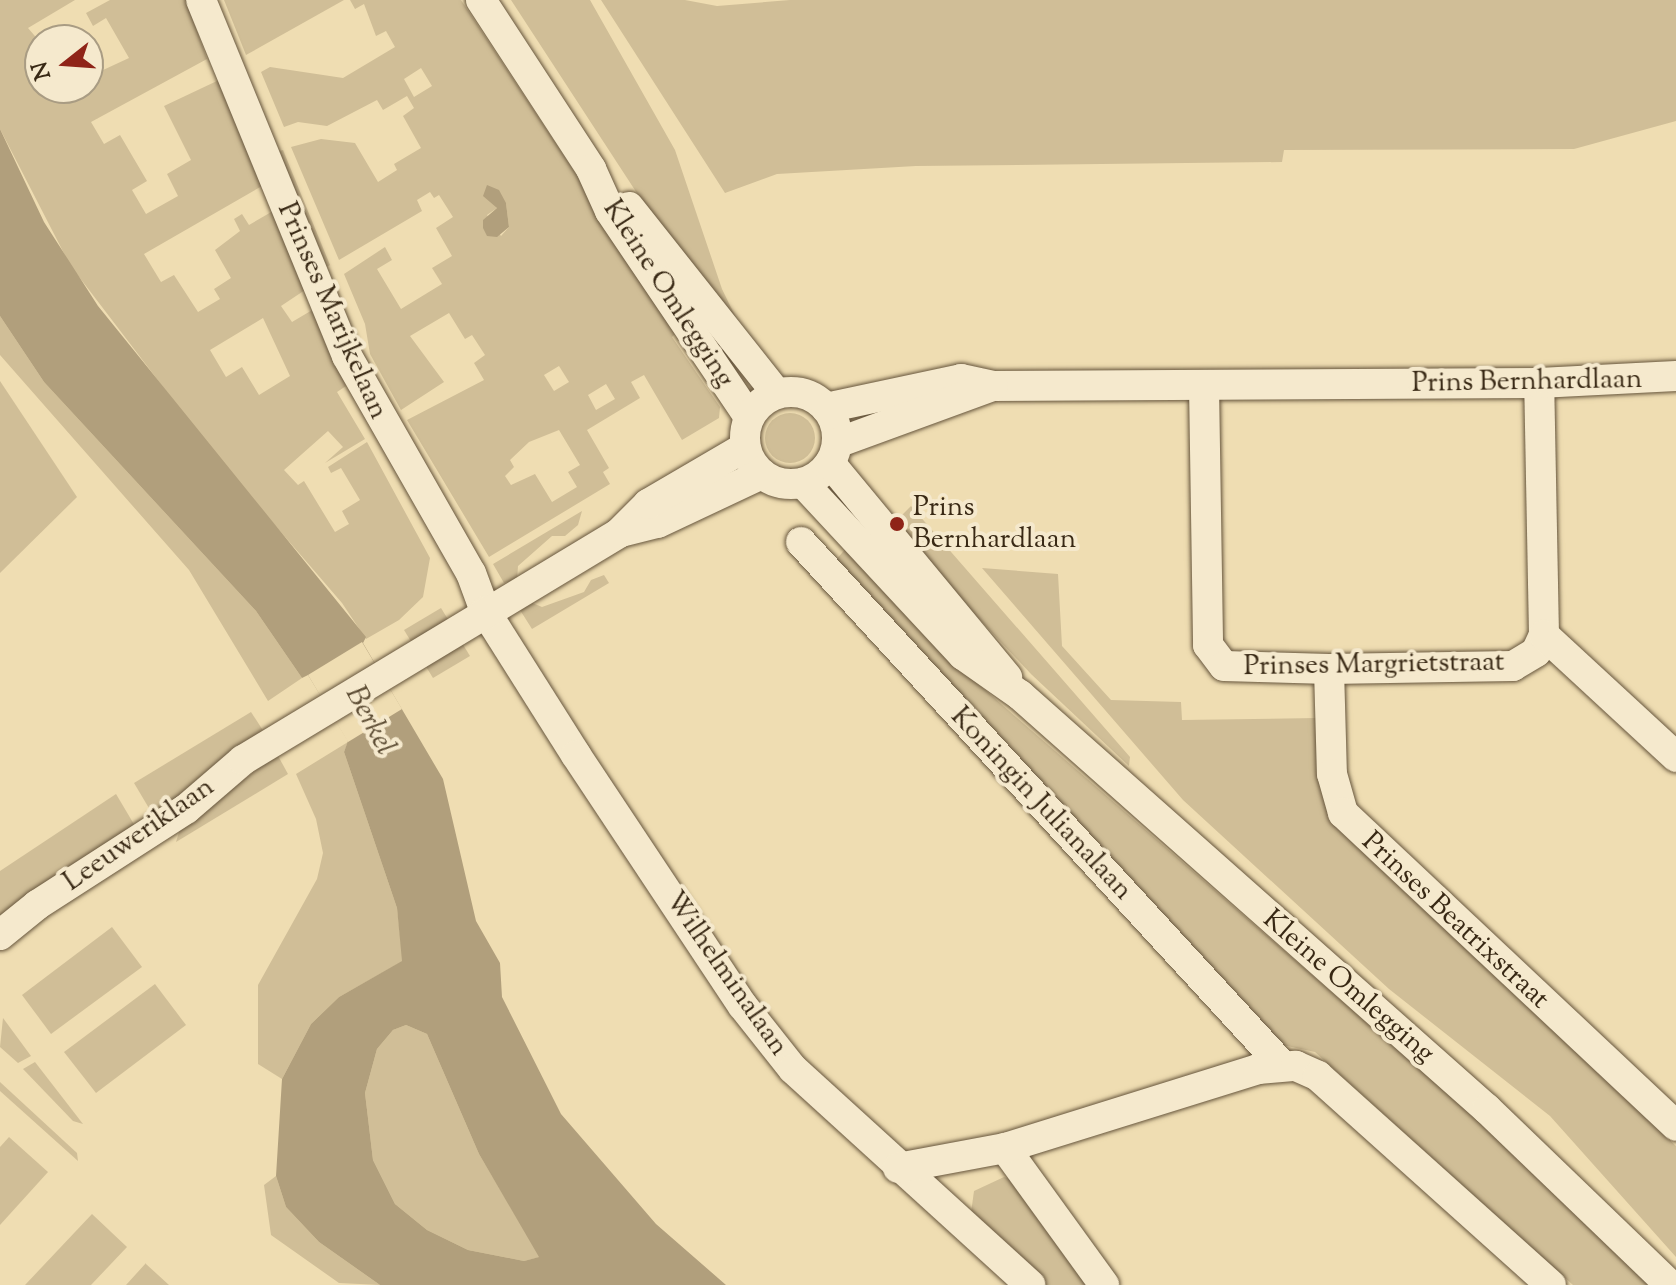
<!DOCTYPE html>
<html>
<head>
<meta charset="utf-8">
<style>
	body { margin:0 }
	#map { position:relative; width:1676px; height:1285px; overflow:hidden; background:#efddb2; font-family:"Sorts Mill Goudy",serif }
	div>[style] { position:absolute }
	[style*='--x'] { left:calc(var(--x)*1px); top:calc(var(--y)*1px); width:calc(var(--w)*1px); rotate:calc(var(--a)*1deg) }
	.green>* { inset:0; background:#d0be97 }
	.round { border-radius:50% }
	.water>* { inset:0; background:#b19f7c }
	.pier>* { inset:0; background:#efddb2 }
	.roads { filter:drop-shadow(0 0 2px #66553c) drop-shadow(0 0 2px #66553c) }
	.minor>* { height:30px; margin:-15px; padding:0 15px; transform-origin:15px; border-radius:15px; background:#f5e9cd }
	.minor>.ring { margin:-15px; padding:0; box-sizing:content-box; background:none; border:30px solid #f5e9cd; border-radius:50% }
	.dots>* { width:22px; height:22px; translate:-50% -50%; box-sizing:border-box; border:4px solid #f5e9cd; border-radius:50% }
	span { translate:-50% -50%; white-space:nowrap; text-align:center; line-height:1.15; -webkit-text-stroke:8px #f5e9cd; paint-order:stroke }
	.street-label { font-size:28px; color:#382814 }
	.poi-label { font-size:28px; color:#382814 }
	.left { translate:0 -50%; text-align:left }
	.water-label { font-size:30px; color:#5c4c33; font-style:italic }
	.north { position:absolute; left:24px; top:24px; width:80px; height:80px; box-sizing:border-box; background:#f5e9cd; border:2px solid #a99c83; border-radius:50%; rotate:253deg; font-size:22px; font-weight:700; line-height:32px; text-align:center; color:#382814 }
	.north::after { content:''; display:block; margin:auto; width:28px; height:36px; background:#8f2418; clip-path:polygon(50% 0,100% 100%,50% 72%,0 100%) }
</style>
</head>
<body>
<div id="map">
	<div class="green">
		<div style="clip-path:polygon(evenodd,0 0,75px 0,28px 28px,40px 42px,40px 88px,88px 88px,88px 77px,129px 58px,106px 18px,93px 26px,86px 13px,110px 0,186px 0,207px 59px,91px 122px,104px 144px,120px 135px,147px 181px,132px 190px,146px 214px,178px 196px,167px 174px,191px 160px,164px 106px,219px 80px,262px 186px,144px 254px,161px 282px,174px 275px,198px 312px,220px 299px,214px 289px,231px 278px,215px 250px,240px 231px,234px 219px,242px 214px,249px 225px,273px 211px,305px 290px,281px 306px,292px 322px,314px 309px,346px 386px,337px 392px,365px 439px,325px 463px,343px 447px,328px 431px,284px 470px,298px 485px,304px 481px,335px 532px,349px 524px,342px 511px,360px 500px,341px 468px,331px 473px,328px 467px,367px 442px,430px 558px,423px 597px,399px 620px,366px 639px,342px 603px,218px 459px,70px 265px,0 129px,0 0,263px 318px,290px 376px,259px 395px,242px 367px,226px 377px,210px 350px,263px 318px)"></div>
		<div style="clip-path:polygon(224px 0,344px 0,246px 55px)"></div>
		<div style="clip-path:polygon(evenodd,350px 0,461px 0,679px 330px,672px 337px,720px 407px,719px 418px,682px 440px,644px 375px,631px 382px,640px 398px,587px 430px,609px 468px,603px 472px,610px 484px,489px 557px,407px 420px,484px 380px,474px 363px,485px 355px,472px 335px,465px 339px,449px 313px,410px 336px,444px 382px,401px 410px,370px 354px,365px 324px,344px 274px,385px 247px,392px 260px,377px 269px,401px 309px,442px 284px,432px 268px,452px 256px,436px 228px,453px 217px,439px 195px,434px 198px,430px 192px,417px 200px,422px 211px,339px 260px,291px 147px,321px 139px,355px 143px,378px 182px,397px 170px,394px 164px,421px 148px,403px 116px,414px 108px,407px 96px,383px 110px,377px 100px,327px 126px,298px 122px,284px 127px,261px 72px,270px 67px,343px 78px,395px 47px,386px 31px,376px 36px,364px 4px,355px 9px,350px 0,421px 68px,432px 86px,414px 97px,404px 79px,421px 68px,350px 0,492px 201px,506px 203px,509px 227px,501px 236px,487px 215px,497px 208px,492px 201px,350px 0,559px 366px,569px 382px,554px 391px,544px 375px,559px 366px,350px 0,606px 384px,615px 399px,596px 410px,588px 395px,606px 384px,350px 0,559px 430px,580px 465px,568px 472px,577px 487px,552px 502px,535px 474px,511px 485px,505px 476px,514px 467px,510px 460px,529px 442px,559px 430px)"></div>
		<div style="clip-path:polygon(511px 0,590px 0,675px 150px,722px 289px,742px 330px,659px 227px)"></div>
		<div style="clip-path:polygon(601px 0,685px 0,717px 6px,790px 0,1676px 0,1676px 121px,1574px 149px,1284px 150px,1282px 162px,916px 166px,777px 174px,725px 193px)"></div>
		<div style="clip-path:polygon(283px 150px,330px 265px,327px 267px,279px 151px)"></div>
		<div style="clip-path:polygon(0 316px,44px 382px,256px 611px,302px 678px,268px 701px,189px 570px,0 355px)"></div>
		<div style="clip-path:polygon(0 381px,77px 497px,0 573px)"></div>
		<div class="round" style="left:765px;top:413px;width:50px;height:50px"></div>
		<div style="clip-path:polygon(911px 506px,1130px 757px,1129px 766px,1031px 674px,901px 536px,909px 528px,899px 518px)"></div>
		<div style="clip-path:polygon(582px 511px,578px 525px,565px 536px,552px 536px,518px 566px,517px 580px,504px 583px,493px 564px)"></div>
		<div style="clip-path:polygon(850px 544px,976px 682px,1461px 1105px,1651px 1285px,1573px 1285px,1315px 1052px,1278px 1044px,833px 563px)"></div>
		<div style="clip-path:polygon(982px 568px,1058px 574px,1062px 646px,1111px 700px,1181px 702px,1182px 720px,1317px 718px,1345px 832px,1676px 1146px,1676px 1257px,1550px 1116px,1389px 989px,1183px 800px)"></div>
		<div style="clip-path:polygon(604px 575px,609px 583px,532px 629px,520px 610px,530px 602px,542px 607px,584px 592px,591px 580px)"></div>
		<div style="clip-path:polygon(441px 608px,449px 621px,412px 643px,404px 630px)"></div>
		<div style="clip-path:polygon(462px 643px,470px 656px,433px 678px,425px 665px)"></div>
		<div style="clip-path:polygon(251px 712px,264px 732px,153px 815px,134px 783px)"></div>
		<div style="clip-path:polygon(348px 742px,344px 752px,397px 908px,403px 961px,339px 997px,311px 1024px,282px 1079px,258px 1064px,258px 985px,317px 879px,323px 853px,316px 819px,296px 774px)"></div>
		<div style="clip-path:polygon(277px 754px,288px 774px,176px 842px,180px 829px)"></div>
		<div style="clip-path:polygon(116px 794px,135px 826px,0 918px,0 871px)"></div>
		<div style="clip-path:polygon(112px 927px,142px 967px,51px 1034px,22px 995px)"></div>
		<div style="clip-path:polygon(155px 984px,186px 1025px,96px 1093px,64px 1052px)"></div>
		<div style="clip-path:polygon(3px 1018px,31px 1056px,18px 1063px,0 1047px)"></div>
		<div style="clip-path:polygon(406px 1025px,427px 1034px,479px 1154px,540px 1257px,524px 1261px,468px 1250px,427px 1230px,395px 1204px,373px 1160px,365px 1093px,377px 1049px,393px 1030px)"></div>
		<div style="clip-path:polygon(35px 1062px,83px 1124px,73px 1121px,23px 1069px)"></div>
		<div style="clip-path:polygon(0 1082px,77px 1153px,78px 1161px,0 1091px)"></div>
		<div style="clip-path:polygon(9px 1137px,48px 1172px,0 1225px,0 1147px)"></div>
		<div style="clip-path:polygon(276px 1176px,286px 1207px,319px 1242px,380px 1285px,339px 1283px,271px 1235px,264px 1185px)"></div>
		<div style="clip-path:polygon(1004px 1177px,1010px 1179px,1091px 1285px,1043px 1285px,971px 1213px,974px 1191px)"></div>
		<div style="clip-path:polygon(92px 1214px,127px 1247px,91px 1285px,25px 1285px)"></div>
		<div style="clip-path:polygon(146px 1263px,146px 1264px,169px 1285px,126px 1285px)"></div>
	</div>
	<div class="water">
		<div style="clip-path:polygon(evenodd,0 129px,44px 222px,98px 306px,366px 637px,363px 643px,443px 779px,476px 921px,500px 963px,502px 997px,561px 1114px,656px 1224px,726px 1285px,380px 1285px,319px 1242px,286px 1207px,276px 1176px,282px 1079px,311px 1024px,339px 997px,402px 961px,397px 908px,344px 752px,348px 741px,308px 675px,302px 678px,256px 611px,44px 382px,0 316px,0 129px,406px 1025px,427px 1034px,479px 1154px,539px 1257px,524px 1261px,468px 1250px,427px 1230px,395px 1204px,373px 1160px,365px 1093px,377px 1049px,393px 1030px,406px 1025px)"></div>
		<div style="clip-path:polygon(487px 185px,499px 190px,506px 203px,509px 227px,497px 237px,487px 236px,483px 228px,483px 220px,497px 208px,483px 196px)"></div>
	</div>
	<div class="pier">
		<div style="clip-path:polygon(362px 642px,402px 709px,348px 742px,308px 675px)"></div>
	</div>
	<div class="roads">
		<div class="minor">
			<div style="--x:201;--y:0;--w:385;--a:67.7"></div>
			<div style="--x:347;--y:356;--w:250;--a:60.3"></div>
			<div style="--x:471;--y:573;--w:40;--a:69.8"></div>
			<div style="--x:485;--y:611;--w:170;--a:57.7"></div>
			<div style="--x:576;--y:755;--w:301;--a:56.4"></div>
			<div style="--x:743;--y:1006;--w:80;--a:51.6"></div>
			<div style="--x:793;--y:1069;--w:321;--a:42.3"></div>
			<div style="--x:481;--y:0;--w:202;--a:56.9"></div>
			<div style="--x:591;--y:169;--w:46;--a:65.7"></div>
			<div style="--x:610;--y:211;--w:249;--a:56"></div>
			<div style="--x:629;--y:207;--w:238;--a:51.6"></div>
			<div style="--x:1204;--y:385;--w:260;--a:89.1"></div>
			<div style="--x:1208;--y:645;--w:26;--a:53"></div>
			<div style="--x:1224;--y:666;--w:105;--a:1.6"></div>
			<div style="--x:1329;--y:669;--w:184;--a:-0.9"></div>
			<div style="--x:1513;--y:666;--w:27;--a:-31"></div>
			<div style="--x:1536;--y:652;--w:19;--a:-65"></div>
			<div style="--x:1544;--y:635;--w:252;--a:-91.1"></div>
			<div class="ring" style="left:745px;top:392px;width:62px;height:62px"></div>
			<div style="--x:826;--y:408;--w:138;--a:-12.1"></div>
			<div style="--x:961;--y:379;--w:33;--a:12"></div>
			<div style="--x:993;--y:386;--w:546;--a:-0.31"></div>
			<div style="--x:1539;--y:383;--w:137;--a:-2.9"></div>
			<div style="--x:837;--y:443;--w:166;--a:-20.1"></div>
			<div style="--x:830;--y:463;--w:278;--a:50.4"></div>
			<div style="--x:803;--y:483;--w:235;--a:47.1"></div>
			<div style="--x:963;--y:655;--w:70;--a:35.1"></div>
			<div style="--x:1020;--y:695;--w:624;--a:41.56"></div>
			<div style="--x:1487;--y:1109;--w:254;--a:43.9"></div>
			<div style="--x:621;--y:532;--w:38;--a:-14"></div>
			<div style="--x:658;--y:523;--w:115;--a:-25.2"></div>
			<div style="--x:801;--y:542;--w:711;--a:47.4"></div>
			<div style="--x:1544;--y:635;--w:180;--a:42.7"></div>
			<div style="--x:1329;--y:669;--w:105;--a:88.4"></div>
			<div style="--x:1332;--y:774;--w:41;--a:74.2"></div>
			<div style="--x:1343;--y:813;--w:457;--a:43.2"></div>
			<div style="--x:0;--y:935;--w:48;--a:-39"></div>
			<div style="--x:37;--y:905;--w:177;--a:-32.8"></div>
			<div style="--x:186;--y:809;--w:75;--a:-40.7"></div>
			<div style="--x:243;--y:760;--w:439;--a:-31.1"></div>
			<div style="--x:619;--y:533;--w:41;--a:-45"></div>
			<div style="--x:648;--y:504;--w:113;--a:-30.4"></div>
			<div style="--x:1005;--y:1148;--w:169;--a:54.1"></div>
			<div style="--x:898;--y:1168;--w:109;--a:-10.6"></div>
			<div style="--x:1005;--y:1148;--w:265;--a:-17.3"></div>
			<div style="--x:1258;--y:1069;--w:38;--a:-5"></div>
			<div style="--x:1296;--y:1066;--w:24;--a:24"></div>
			<div style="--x:1318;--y:1076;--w:313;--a:41.9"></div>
		</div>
	</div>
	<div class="dots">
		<div style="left:897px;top:524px;background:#8f2418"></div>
	</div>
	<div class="street-label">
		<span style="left:668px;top:294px;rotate:57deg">Kleine Omlegging</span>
		<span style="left:332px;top:311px;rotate:66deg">Prinses Marijkelaan</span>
		<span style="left:1527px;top:382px;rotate:-1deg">Prins Bernhardlaan</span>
		<span style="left:1374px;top:665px;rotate:-1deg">Prinses Margrietstraat</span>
		<span style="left:1041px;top:804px;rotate:47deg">Koningin Julianalaan</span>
		<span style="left:139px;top:835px;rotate:-35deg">Leeuweriklaan</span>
		<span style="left:1455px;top:921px;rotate:43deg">Prinses Beatrixstraat</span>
		<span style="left:726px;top:974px;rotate:55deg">Wilhelminalaan</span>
		<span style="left:1348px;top:987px;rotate:41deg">Kleine Omlegging</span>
	</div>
	<div class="poi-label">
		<span class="left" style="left:913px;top:524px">Prins<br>Bernhardlaan</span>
	</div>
	<div class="water-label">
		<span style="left:369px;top:721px;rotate:62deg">Berkel</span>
	</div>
	<div class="north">N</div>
</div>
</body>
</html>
